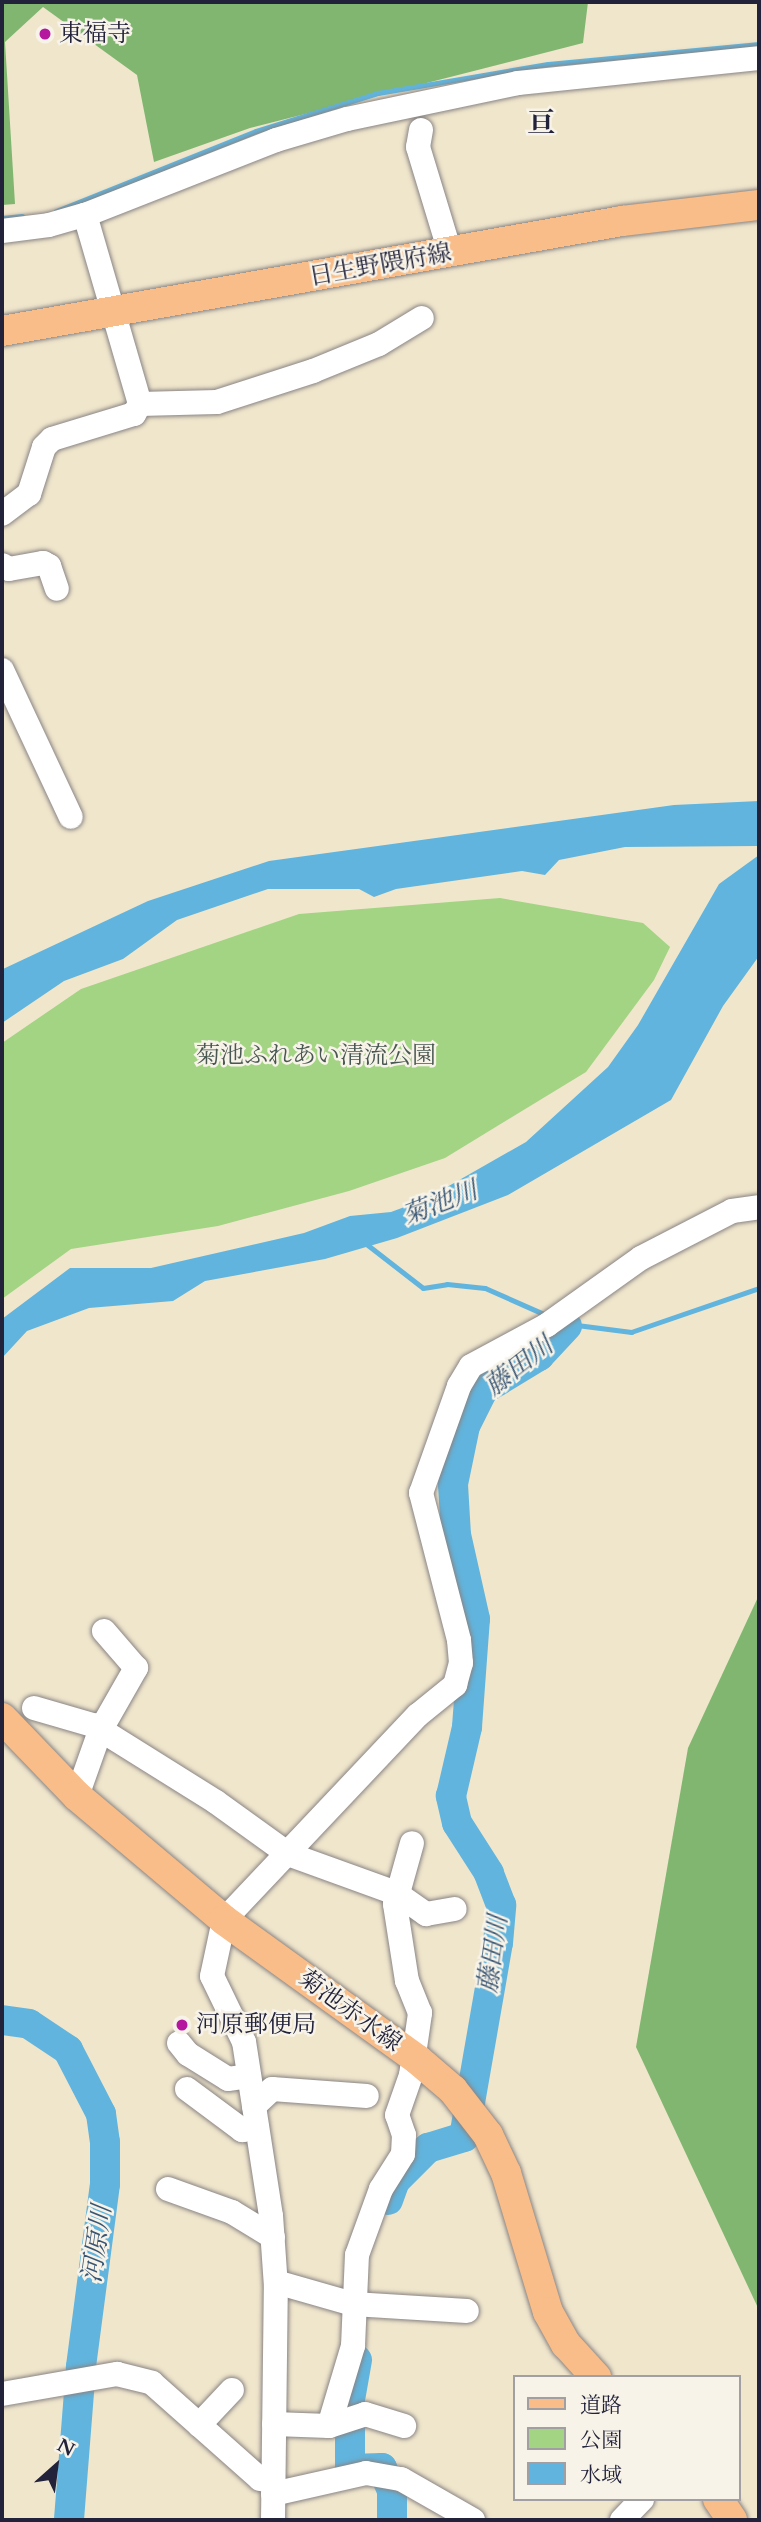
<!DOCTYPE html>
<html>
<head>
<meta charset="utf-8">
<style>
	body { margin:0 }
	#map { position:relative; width:761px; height:2522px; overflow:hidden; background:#f0e6cc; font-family:Cardo,"Noto Serif JP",serif }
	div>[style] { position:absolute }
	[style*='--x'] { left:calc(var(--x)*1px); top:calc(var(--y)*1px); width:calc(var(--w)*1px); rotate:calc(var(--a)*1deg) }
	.green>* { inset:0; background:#a2d483 }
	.forest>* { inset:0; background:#81b671 }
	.water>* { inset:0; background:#61b4dd }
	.stream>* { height:5px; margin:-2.5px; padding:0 2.5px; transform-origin:2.5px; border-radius:2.5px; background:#61b4dd }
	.river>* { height:30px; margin:-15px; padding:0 15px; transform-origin:15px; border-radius:15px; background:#61b4dd }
	.roads { filter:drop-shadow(0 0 2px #898484) drop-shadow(0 0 2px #898484) }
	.minor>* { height:24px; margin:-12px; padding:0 12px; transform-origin:12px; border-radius:12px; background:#fff }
	.major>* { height:30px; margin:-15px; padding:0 15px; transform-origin:15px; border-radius:15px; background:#f8bd88 }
	.dots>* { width:19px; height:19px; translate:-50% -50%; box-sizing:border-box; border:4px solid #f7f3e8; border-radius:50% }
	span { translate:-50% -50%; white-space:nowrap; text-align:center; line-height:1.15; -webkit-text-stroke:5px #f7f3e8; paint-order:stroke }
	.poi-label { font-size:24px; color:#22223b }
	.left { translate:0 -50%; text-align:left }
	.street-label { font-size:24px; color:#22223b }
	.park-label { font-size:24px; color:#485751 }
	.water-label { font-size:26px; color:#385574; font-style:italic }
	.quarter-label { font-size:28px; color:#22223b; font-weight:700 }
	.frame { position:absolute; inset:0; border:4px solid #22223b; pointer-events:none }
	.legend { position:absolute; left:513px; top:2375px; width:228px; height:126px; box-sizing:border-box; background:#f7f3e8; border:2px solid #a29fa3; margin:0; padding:9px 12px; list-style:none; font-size:21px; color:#22223b }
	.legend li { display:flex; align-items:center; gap:14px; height:35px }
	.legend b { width:35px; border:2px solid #a29fa3 }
	.north { position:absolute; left:21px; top:2431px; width:70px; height:70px; -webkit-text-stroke:5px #f7f3e8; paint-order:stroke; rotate:28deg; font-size:19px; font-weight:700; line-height:28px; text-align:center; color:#22223b }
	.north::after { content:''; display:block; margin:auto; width:24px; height:32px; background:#22223b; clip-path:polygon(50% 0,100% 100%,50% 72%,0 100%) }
</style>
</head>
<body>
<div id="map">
	<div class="green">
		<div style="clip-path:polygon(500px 898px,643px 923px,670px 947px,654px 980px,586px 1072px,445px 1158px,349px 1191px,218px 1226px,71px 1249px,2px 1299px,2px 1043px,81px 989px,299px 914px)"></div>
	</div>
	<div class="forest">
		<div style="clip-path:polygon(2px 2px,588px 2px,583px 43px,250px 128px,154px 162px,137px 75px,43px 7px,5px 42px,15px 204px,2px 205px)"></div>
		<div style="clip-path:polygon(759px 1595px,759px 2310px,636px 2047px,688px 1748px)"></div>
	</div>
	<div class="water">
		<div style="clip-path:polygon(759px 801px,759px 846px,625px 847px,559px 860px,545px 875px,522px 871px,396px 889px,374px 897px,359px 889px,268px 889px,177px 920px,123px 959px,64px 981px,2px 1023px,3px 969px,148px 901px,269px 861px,674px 805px)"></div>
		<div style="clip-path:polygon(759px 855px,759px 956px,723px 1006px,671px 1100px,508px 1195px,397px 1238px,325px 1259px,205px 1281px,173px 1301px,89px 1308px,27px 1331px,2px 1358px,2px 1319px,70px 1268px,151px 1268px,304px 1233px,350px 1216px,391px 1212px,426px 1199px,526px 1142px,608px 1067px,638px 1025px,719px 884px)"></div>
	</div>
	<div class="stream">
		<div style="--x:56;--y:211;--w:215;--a:-21.8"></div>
		<div style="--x:256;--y:131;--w:128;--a:-17.3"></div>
		<div style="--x:378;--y:93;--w:172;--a:-9.7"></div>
		<div style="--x:548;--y:64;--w:212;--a:-5.4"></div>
		<div style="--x:2;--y:218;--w:20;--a:-6"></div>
		<div style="--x:365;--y:1243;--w:73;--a:37.8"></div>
		<div style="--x:423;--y:1288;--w:24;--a:-9"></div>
		<div style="--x:447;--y:1284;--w:38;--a:6"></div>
		<div style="--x:485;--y:1288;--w:67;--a:23.9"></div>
		<div style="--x:561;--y:1323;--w:71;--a:7.3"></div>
		<div style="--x:631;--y:1332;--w:135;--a:-19"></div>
	</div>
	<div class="river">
		<div style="--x:2;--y:2020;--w:27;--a:8"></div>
		<div style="--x:29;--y:2024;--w:47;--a:33.7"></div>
		<div style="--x:68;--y:2050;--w:72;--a:62.7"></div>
		<div style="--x:101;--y:2114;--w:28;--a:82"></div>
		<div style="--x:105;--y:2142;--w:42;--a:90"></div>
		<div style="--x:105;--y:2184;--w:185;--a:97.5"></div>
		<div style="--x:81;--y:2367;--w:153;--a:94.5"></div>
		<div style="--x:388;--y:2200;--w:20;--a:-70"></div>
		<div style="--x:395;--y:2181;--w:47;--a:-45"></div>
		<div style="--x:428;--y:2148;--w:38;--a:-17"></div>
		<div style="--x:464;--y:2137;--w:197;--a:-80.1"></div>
		<div style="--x:498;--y:1943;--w:38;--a:-85"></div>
		<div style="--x:501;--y:1905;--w:34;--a:-111"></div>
		<div style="--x:489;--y:1873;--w:59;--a:-122.6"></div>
		<div style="--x:457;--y:1823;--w:28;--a:-103"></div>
		<div style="--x:451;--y:1796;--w:71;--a:-76.9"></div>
		<div style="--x:467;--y:1727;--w:108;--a:-85.8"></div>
		<div style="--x:475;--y:1619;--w:86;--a:-102.7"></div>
		<div style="--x:456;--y:1535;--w:51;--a:-93.4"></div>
		<div style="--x:453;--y:1484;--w:59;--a:-78.3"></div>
		<div style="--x:465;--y:1426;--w:40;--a:-63.4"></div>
		<div style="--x:483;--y:1390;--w:66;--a:-31.3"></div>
		<div style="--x:539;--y:1356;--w:41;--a:-47"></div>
		<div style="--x:357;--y:2360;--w:39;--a:100"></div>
		<div style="--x:350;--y:2398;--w:71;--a:90"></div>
		<div style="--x:350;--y:2469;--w:32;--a:-2"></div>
		<div style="--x:382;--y:2468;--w:24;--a:66"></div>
		<div style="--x:392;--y:2490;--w:30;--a:90"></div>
	</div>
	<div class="roads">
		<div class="minor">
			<div style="--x:421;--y:130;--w:17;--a:100"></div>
			<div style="--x:418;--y:147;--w:110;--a:73.1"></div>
			<div style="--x:2;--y:231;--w:47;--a:-7.3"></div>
			<div style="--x:49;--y:225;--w:37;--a:-16"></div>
			<div style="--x:85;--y:215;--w:205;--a:-21.4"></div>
			<div style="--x:276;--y:140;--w:74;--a:-16.5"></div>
			<div style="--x:347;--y:119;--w:175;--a:-11.9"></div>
			<div style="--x:518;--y:83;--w:242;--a:-5.9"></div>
			<div style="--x:140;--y:404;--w:77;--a:-1.5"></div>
			<div style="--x:217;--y:402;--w:101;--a:-17.9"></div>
			<div style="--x:313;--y:371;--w:71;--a:-22.2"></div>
			<div style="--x:379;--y:344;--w:50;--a:-31.2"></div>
			<div style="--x:2;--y:514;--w:34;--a:-37"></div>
			<div style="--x:29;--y:494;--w:49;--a:-72.3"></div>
			<div style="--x:44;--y:447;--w:11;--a:-45"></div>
			<div style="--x:52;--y:439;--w:86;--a:-17"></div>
			<div style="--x:134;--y:414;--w:12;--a:-59"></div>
			<div style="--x:140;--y:404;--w:197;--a:-106.2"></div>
			<div style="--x:2;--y:565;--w:8;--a:30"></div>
			<div style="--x:9;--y:569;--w:35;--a:-10"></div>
			<div style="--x:43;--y:563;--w:7;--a:27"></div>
			<div style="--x:49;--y:566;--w:24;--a:71"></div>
			<div style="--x:2;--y:670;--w:162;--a:64.9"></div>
			<div style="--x:34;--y:1708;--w:61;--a:16.1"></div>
			<div style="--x:93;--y:1725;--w:145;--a:32"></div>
			<div style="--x:216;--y:1802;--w:89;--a:35.8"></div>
			<div style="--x:288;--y:1854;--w:115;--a:19.9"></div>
			<div style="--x:396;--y:1893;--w:37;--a:35"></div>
			<div style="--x:426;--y:1914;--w:29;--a:-10"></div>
			<div style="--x:77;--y:1796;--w:69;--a:-70.5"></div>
			<div style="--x:100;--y:1731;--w:73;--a:-60.3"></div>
			<div style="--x:136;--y:1668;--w:49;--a:-130.9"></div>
			<div style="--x:179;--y:2043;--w:14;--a:51"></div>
			<div style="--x:188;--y:2054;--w:47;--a:32"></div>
			<div style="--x:228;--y:2079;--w:21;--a:-8"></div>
			<div style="--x:187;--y:2089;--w:69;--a:36.7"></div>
			<div style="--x:242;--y:2130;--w:15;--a:-11"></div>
			<div style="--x:254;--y:2106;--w:25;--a:-43"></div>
			<div style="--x:272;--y:2089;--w:95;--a:4.2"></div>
			<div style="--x:168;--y:2189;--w:68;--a:19.8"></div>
			<div style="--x:232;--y:2212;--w:48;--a:31.4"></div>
			<div style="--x:276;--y:2282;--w:80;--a:15.9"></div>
			<div style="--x:353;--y:2304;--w:114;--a:3.5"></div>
			<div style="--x:2;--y:2394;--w:117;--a:-9.9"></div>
			<div style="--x:117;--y:2374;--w:36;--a:14"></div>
			<div style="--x:152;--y:2383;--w:144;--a:41.6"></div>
			<div style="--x:260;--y:2479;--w:13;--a:9"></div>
			<div style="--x:274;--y:2424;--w:55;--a:2.1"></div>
			<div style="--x:329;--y:2426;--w:84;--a:-73.3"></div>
			<div style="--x:353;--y:2346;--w:91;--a:-87.5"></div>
			<div style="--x:357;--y:2255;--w:70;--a:-70"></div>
			<div style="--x:381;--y:2189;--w:41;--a:-57.8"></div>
			<div style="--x:403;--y:2154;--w:19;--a:-87"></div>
			<div style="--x:404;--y:2135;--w:21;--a:-109"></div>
			<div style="--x:397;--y:2115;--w:42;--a:-70.7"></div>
			<div style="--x:411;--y:2075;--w:63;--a:-81.7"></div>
			<div style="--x:420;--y:2013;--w:35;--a:-112"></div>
			<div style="--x:407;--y:1981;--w:78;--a:-98.9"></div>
			<div style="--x:395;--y:1904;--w:63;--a:-74.4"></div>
			<div style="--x:199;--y:2425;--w:48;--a:-46.7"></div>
			<div style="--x:329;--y:2426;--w:38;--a:-18"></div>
			<div style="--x:365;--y:2414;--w:41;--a:17.1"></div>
			<div style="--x:273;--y:2494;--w:95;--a:-12.7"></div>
			<div style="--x:366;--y:2473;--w:36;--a:10"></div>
			<div style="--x:401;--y:2479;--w:83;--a:29.7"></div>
			<div style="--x:273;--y:2520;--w:233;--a:-89.3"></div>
			<div style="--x:276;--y:2287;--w:71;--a:-94"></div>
			<div style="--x:271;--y:2216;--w:176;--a:-98.8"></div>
			<div style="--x:244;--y:2042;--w:73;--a:-115.9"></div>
			<div style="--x:212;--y:1976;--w:57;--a:-77.9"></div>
			<div style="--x:224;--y:1920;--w:282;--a:-46.6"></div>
			<div style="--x:418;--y:1715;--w:48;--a:-39"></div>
			<div style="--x:455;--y:1685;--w:23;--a:-75"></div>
			<div style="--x:461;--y:1663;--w:23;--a:-95"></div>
			<div style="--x:459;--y:1640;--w:152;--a:-104.5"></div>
			<div style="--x:421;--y:1493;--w:114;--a:-70.4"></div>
			<div style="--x:459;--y:1386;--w:23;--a:-59"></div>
			<div style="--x:471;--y:1366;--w:86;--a:-28.3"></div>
			<div style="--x:547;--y:1325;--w:115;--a:-35.5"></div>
			<div style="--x:641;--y:1258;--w:102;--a:-27.3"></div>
			<div style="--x:732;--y:1211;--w:27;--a:-8"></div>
			<div style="--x:622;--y:2520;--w:29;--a:-46"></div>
		</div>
		<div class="major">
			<div style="--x:2;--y:331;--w:630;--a:-10.06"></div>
			<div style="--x:622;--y:221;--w:138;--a:-6.7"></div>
			<div style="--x:2;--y:1718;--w:108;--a:46.1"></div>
			<div style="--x:77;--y:1796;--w:192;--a:40.1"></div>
			<div style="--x:224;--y:1920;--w:239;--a:35.8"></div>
			<div style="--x:418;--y:2060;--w:46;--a:40.6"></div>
			<div style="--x:453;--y:2090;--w:57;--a:52.1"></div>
			<div style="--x:488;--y:2135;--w:42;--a:64.7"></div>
			<div style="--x:506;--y:2173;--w:145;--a:73.2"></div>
			<div style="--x:548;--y:2312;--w:37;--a:61"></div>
			<div style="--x:566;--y:2344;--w:45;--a:47.7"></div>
			<div style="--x:718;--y:2499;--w:25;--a:56"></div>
		</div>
	</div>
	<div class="dots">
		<div style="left:45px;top:34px;background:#b5179e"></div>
		<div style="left:182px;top:2025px;background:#b5179e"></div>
	</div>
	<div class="poi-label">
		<span class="left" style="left:59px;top:34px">東福寺</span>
		<span class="left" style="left:196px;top:2025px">河原郵便局</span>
	</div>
	<div class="street-label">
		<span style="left:380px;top:265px;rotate:-10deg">日生野隈府線</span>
		<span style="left:350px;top:2011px;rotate:36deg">菊池赤水線</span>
	</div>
	<div class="park-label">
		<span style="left:316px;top:1056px">菊池ふれあい清流公園</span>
	</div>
	<div class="water-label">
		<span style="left:440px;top:1203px;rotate:-21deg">菊池川</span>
		<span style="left:519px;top:1366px;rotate:-38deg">藤田川</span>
		<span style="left:493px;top:1954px;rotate:-82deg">藤田川</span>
		<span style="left:97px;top:2244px;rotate:-82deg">河原川</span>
	</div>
	<div class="quarter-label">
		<span style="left:541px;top:123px">亘</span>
	</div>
	<div class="frame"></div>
	<ul class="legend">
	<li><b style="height:9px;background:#f8bd88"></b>道路</li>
	<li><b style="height:19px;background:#a2d483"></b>公園</li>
	<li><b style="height:19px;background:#61b4dd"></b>水域</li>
	</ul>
	<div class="north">N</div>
</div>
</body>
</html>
